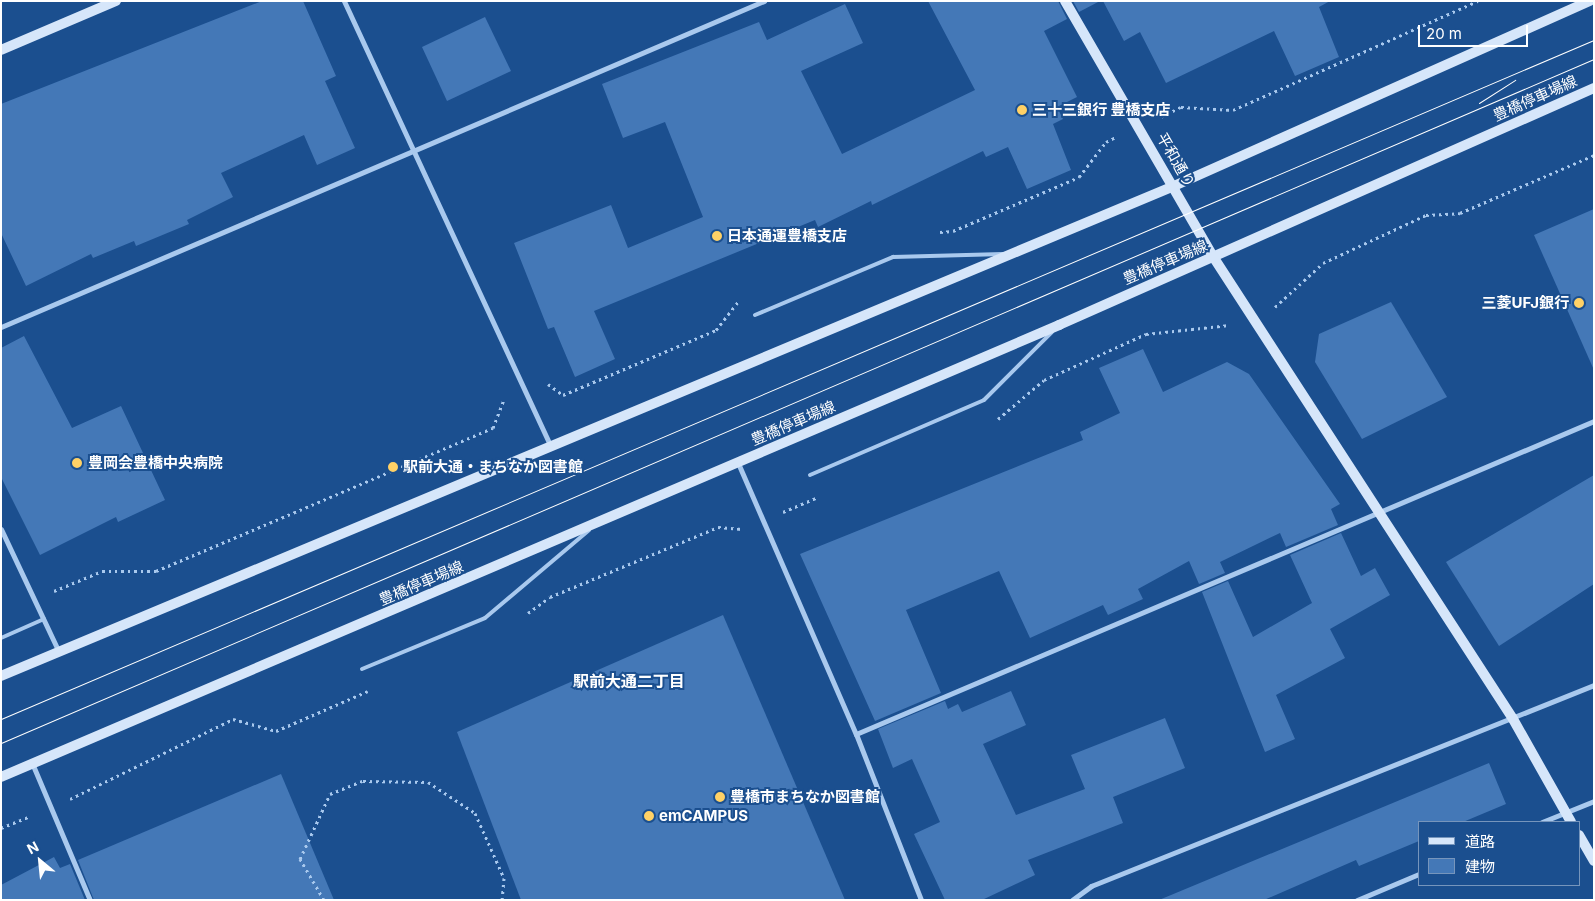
<!DOCTYPE html>
<html>
<head>
<meta charset="utf-8">
<style>
	body { margin:0 }
	#map { position:relative; width:1595px; height:901px; overflow:hidden; background:#1b4f8f; font-family:Inter,"Noto Sans JP",sans-serif }
	div>[style] { position:absolute }
	[style*='--x'] { left:calc(var(--x)*1px); top:calc(var(--y)*1px); width:calc(var(--w)*1px); rotate:calc(var(--a)*1deg) }
	.building>* { inset:0; background:#4478b7 }
	.path>* { height:3px; margin-top:-1.5px; transform-origin:0; background:repeating-linear-gradient(90deg,#a9c9ee 0 2.5px,transparent 0 6.5px) }
	.lane>* { height:4px; margin:-2px; padding:0 2px; transform-origin:2px; border-radius:2px; background:#a9c9ee }
	.street>* { height:5px; margin:-2.5px; padding:0 2.5px; transform-origin:2.5px; border-radius:2.5px; background:#a9c9ee }
	.secondary>* { height:10px; margin:-5px; padding:0 5px; transform-origin:5px; border-radius:5px; background:#d6e6fa }
	.tram>* { height:1px; margin:-0.5px; padding:0 0.5px; transform-origin:0.5px; border-radius:0.5px; background:#fff }
	.dots>* { width:14px; height:14px; translate:-50% -50%; box-sizing:border-box; border:2px solid #1b4f8f; border-radius:50% }
	span { translate:-50% -50%; white-space:nowrap; text-align:center; line-height:1.15; -webkit-text-stroke:4px #1b4f8f; paint-order:stroke }
	.street-label { font-size:15px; color:#fff }
	.poi-label { font-size:15px; color:#fff; font-weight:700 }
	.left { translate:0 -50%; text-align:left }
	.right { translate:-100% -50%; text-align:right }
	.neighbourhood-label { font-size:16px; color:#fff; font-weight:700 }
	.frame { position:absolute; inset:0; border:2px solid #fff; pointer-events:none }
	.legend { position:absolute; left:1418px; top:821px; width:162px; height:65px; box-sizing:border-box; background:#1b4f8f; border:1px solid #7695bc; margin:0; padding:6px 9px; list-style:none; font-size:15px; color:#fff }
	.legend li { display:flex; align-items:center; gap:10px; height:25px }
	.legend b { width:25px; border:1px solid #7695bc }
	.north { position:absolute; left:15px; top:836px; width:50px; height:50px; -webkit-text-stroke:4px #1b4f8f; paint-order:stroke; rotate:332deg; font-size:14px; font-weight:700; line-height:20px; text-align:center; color:#fff }
	.north::after { content:''; display:block; margin:auto; width:18px; height:22px; background:#fff; clip-path:polygon(50% 0,100% 100%,50% 72%,0 100%) }
	.scale { position:absolute; left:1418px; top:25px; width:110px; height:22px; box-sizing:border-box; border:2px solid #fff; border-top:0; padding-left:6px; font-size:15px; line-height:18px; white-space:nowrap; color:#fff; -webkit-text-stroke:4px #1b4f8f; paint-order:stroke }
</style>
</head>
<body>
<div id="map">
	<div class="building">
		<div style="clip-path:polygon(262px 1px,303px 1px,336px 76px,325px 81px,355px 148px,317px 165px,304px 135px,221px 173px,233px 197px,187px 220px,189px 224px,136px 246px,134px 241px,93px 258px,91px 254px,26px 286px,1px 233px,1px 104px)"></div>
		<div style="clip-path:polygon(928px 1px,1058px 1px,1067px 19px,1044px 31px,1077px 97px,1057px 107px,1063px 119px,1053px 124px,1071px 170px,1027px 189px,1008px 147px,986px 157px,983px 151px,872px 205px,871px 201px,818px 227px,815px 220px,594px 311px,615px 359px,575px 377px,554px 327px,548px 329px,514px 243px,611px 205px,628px 248px,703px 217px,665px 122px,623px 138px,602px 84px,759px 22px,767px 40px,845px 4px,863px 43px,801px 71px,842px 154px,975px 90px)"></div>
		<div style="clip-path:polygon(1073px 1px,1100px 1px,1079px 12px)"></div>
		<div style="clip-path:polygon(1103px 1px,1330px 1px,1319px 7px,1339px 57px,1295px 76px,1274px 31px,1166px 83px,1140px 32px,1124px 41px)"></div>
		<div style="clip-path:polygon(485px 17px,511px 71px,447px 101px,422px 47px)"></div>
		<div style="clip-path:polygon(1594px 209px,1594px 370px,1534px 235px)"></div>
		<div style="clip-path:polygon(1391px 302px,1447px 397px,1362px 439px,1315px 362px,1319px 334px)"></div>
		<div style="clip-path:polygon(24px 336px,72px 428px,121px 406px,165px 500px,118px 522px,116px 517px,40px 555px,1px 477px,1px 348px)"></div>
		<div style="clip-path:polygon(1143px 349px,1163px 392px,1227px 362px,1249px 374px,1340px 504px,1331px 509px,1338px 525px,1286px 547px,1280px 533px,1220px 562px,1225px 573px,1199px 584px,1189px 561px,1138px 589px,1143px 599px,1108px 615px,1103px 605px,1030px 638px,999px 571px,906px 610px,941px 693px,875px 721px,800px 554px,1083px 440px,1080px 432px,1120px 413px,1099px 368px)"></div>
		<div style="clip-path:polygon(1594px 475px,1594px 584px,1499px 646px,1446px 562px)"></div>
		<div style="clip-path:polygon(1341px 533px,1361px 576px,1375px 568px,1390px 595px,1330px 629px,1345px 658px,1276px 695px,1295px 739px,1265px 752px,1202px 592px,1228px 581px,1253px 637px,1312px 603px,1290px 555px)"></div>
		<div style="clip-path:polygon(723px 615px,845px 900px,521px 900px,457px 732px)"></div>
		<div style="clip-path:polygon(1011px 691px,1026px 725px,983px 744px,1016px 815px,1085px 789px,1071px 755px,1165px 718px,1185px 768px,1113px 797px,1123px 823px,1028px 860px,1035px 875px,982px 900px,945px 900px,914px 834px,940px 822px,912px 759px,893px 768px,878px 729px,945px 701px,948px 709px,958px 704px,962px 712px)"></div>
		<div style="clip-path:polygon(1489px 763px,1506px 804px,1463px 822px,1419px 822px,1419px 841px,1359px 866px,1356px 860px,1264px 900px,1159px 900px)"></div>
		<div style="clip-path:polygon(281px 774px,334px 900px,94px 900px,78px 860px)"></div>
		<div style="clip-path:polygon(54px 857px,60px 868px,70px 864px,85px 900px,1px 900px,1px 885px)"></div>
	</div>
	<div class="path">
		<div style="--x:1161;--y:117;--w:22;--a:-27"></div>
		<div style="--x:1181;--y:107;--w:52;--a:3.3"></div>
		<div style="--x:1233;--y:110;--w:268;--a:-24"></div>
		<div style="--x:940;--y:232;--w:13;--a:-4"></div>
		<div style="--x:953;--y:231;--w:137;--a:-23.2"></div>
		<div style="--x:1079;--y:177;--w:44;--a:-52.4"></div>
		<div style="--x:1106;--y:142;--w:11;--a:-27"></div>
		<div style="--x:1275;--y:307;--w:65;--a:-42.5"></div>
		<div style="--x:1323;--y:263;--w:114;--a:-25"></div>
		<div style="--x:1426;--y:215;--w:34;--a:-3"></div>
		<div style="--x:1460;--y:213;--w:146;--a:-23.4"></div>
		<div style="--x:548;--y:384;--w:19;--a:36"></div>
		<div style="--x:563;--y:395;--w:166;--a:-23"></div>
		<div style="--x:716;--y:330;--w:37;--a:-52"></div>
		<div style="--x:998;--y:419;--w:60;--a:-40.3"></div>
		<div style="--x:1044;--y:380;--w:112;--a:-24.3"></div>
		<div style="--x:1146;--y:334;--w:84;--a:-6.1"></div>
		<div style="--x:783;--y:512;--w:36;--a:-23"></div>
		<div style="--x:54;--y:591;--w:52;--a:-22.6"></div>
		<div style="--x:102;--y:571;--w:54;--a:0"></div>
		<div style="--x:156;--y:571;--w:366;--a:-23"></div>
		<div style="--x:493;--y:428;--w:31;--a:-69"></div>
		<div style="--x:528;--y:613;--w:27;--a:-36"></div>
		<div style="--x:550;--y:597;--w:182;--a:-22.6"></div>
		<div style="--x:718;--y:527;--w:24;--a:5"></div>
		<div style="--x:70;--y:799;--w:182;--a:-26.1"></div>
		<div style="--x:233;--y:719;--w:45;--a:15.6"></div>
		<div style="--x:276;--y:731;--w:100;--a:-23.5"></div>
		<div style="--x:1;--y:828;--w:31;--a:-22"></div>
		<div style="--x:324;--y:900;--w:48;--a:-120.3"></div>
		<div style="--x:300;--y:859;--w:72;--a:-65.2"></div>
		<div style="--x:330;--y:794;--w:35;--a:-22"></div>
		<div style="--x:363;--y:781;--w:65;--a:0.9"></div>
		<div style="--x:428;--y:782;--w:56;--a:33.4"></div>
		<div style="--x:475;--y:813;--w:71;--a:66"></div>
		<div style="--x:504;--y:878;--w:22;--a:95"></div>
	</div>
	<div class="lane">
		<div style="--x:755;--y:315;--w:150;--a:-22.8"></div>
		<div style="--x:893;--y:257;--w:110;--a:-1.6"></div>
		<div style="--x:810;--y:475;--w:189;--a:-23.3"></div>
		<div style="--x:984;--y:400;--w:96;--a:-45"></div>
		<div style="--x:1;--y:638;--w:47;--a:-23.8"></div>
		<div style="--x:362;--y:669;--w:133;--a:-22.5"></div>
		<div style="--x:485;--y:618;--w:136;--a:-40.2"></div>
	</div>
	<div class="street">
		<div style="--x:344;--y:1;--w:492;--a:65.1"></div>
		<div style="--x:1;--y:327;--w:830;--a:-23.14"></div>
		<div style="--x:738;--y:463;--w:296;--a:66.5"></div>
		<div style="--x:856;--y:734;--w:178;--a:68.6"></div>
		<div style="--x:1;--y:529;--w:136;--a:64.8"></div>
		<div style="--x:856;--y:734;--w:802;--a:-22.98"></div>
		<div style="--x:32;--y:763;--w:149;--a:67.1"></div>
		<div style="--x:1542;--y:822;--w:56;--a:-22"></div>
		<div style="--x:1072;--y:900;--w:24;--a:-36"></div>
		<div style="--x:1091;--y:886;--w:542;--a:-21.78"></div>
		<div style="--x:1357;--y:900;--w:67;--a:-22.8"></div>
	</div>
	<div class="secondary">
		<div style="--x:1065;--y:1;--w:297;--a:59.9"></div>
		<div style="--x:1214;--y:258;--w:549;--a:57.03"></div>
		<div style="--x:1513;--y:719;--w:118;--a:60.6"></div>
		<div style="--x:1;--y:50;--w:125;--a:-23.1"></div>
		<div style="--x:1;--y:676;--w:1271;--a:-22.67"></div>
		<div style="--x:1174;--y:186;--w:455;--a:-24"></div>
		<div style="--x:1;--y:777;--w:1151;--a:-23.13"></div>
		<div style="--x:1059;--y:325;--w:585;--a:-23.89"></div>
		<div style="--x:1579;--y:835;--w:30;--a:60"></div>
	</div>
	<div class="tram">
		<div style="--x:1479;--y:103;--w:43;--a:-32.6"></div>
		<div style="--x:1;--y:719;--w:1732;--a:-23.09"></div>
		<div style="--x:1;--y:743;--w:1734;--a:-23.24"></div>
	</div>
	<div class="dots">
		<div style="left:1022px;top:110px;background:#ffd166"></div>
		<div style="left:717px;top:236px;background:#ffd166"></div>
		<div style="left:1579px;top:303px;background:#ffd166"></div>
		<div style="left:77px;top:463px;background:#ffd166"></div>
		<div style="left:393px;top:467px;background:#ffd166"></div>
		<div style="left:720px;top:797px;background:#ffd166"></div>
		<div style="left:649px;top:816px;background:#ffd166"></div>
	</div>
	<div class="street-label">
		<span style="left:1535px;top:98px;rotate:-24deg">豊橋停車場線</span>
		<span style="left:1176px;top:160px;rotate:60deg">平和通り</span>
		<span style="left:1165px;top:262px;rotate:-23deg">豊橋停車場線</span>
		<span style="left:793px;top:423px;rotate:-23deg">豊橋停車場線</span>
		<span style="left:421px;top:583px;rotate:-23deg">豊橋停車場線</span>
	</div>
	<div class="poi-label">
		<span class="left" style="left:1032px;top:110px">三十三銀行 豊橋支店</span>
		<span class="left" style="left:727px;top:236px">日本通運豊橋支店</span>
		<span class="right" style="left:1569px;top:303px">三菱UFJ銀行</span>
		<span class="left" style="left:88px;top:463px">豊岡会豊橋中央病院</span>
		<span class="left" style="left:403px;top:467px">駅前大通・まちなか図書館</span>
		<span class="left" style="left:730px;top:797px">豊橋市まちなか図書館</span>
		<span class="left" style="left:659px;top:816px">emCAMPUS</span>
	</div>
	<div class="neighbourhood-label">
		<span style="left:629px;top:681px">駅前大通二丁目</span>
	</div>
	<div class="frame"></div>
	<ul class="legend">
	<li><b style="height:6px;background:#d6e6fa"></b>道路</li>
	<li><b style="height:14px;background:#4478b7"></b>建物</li>
	</ul>
	<div class="north">N</div>
	<div class="scale">20 m</div>
</div>
</body>
</html>
